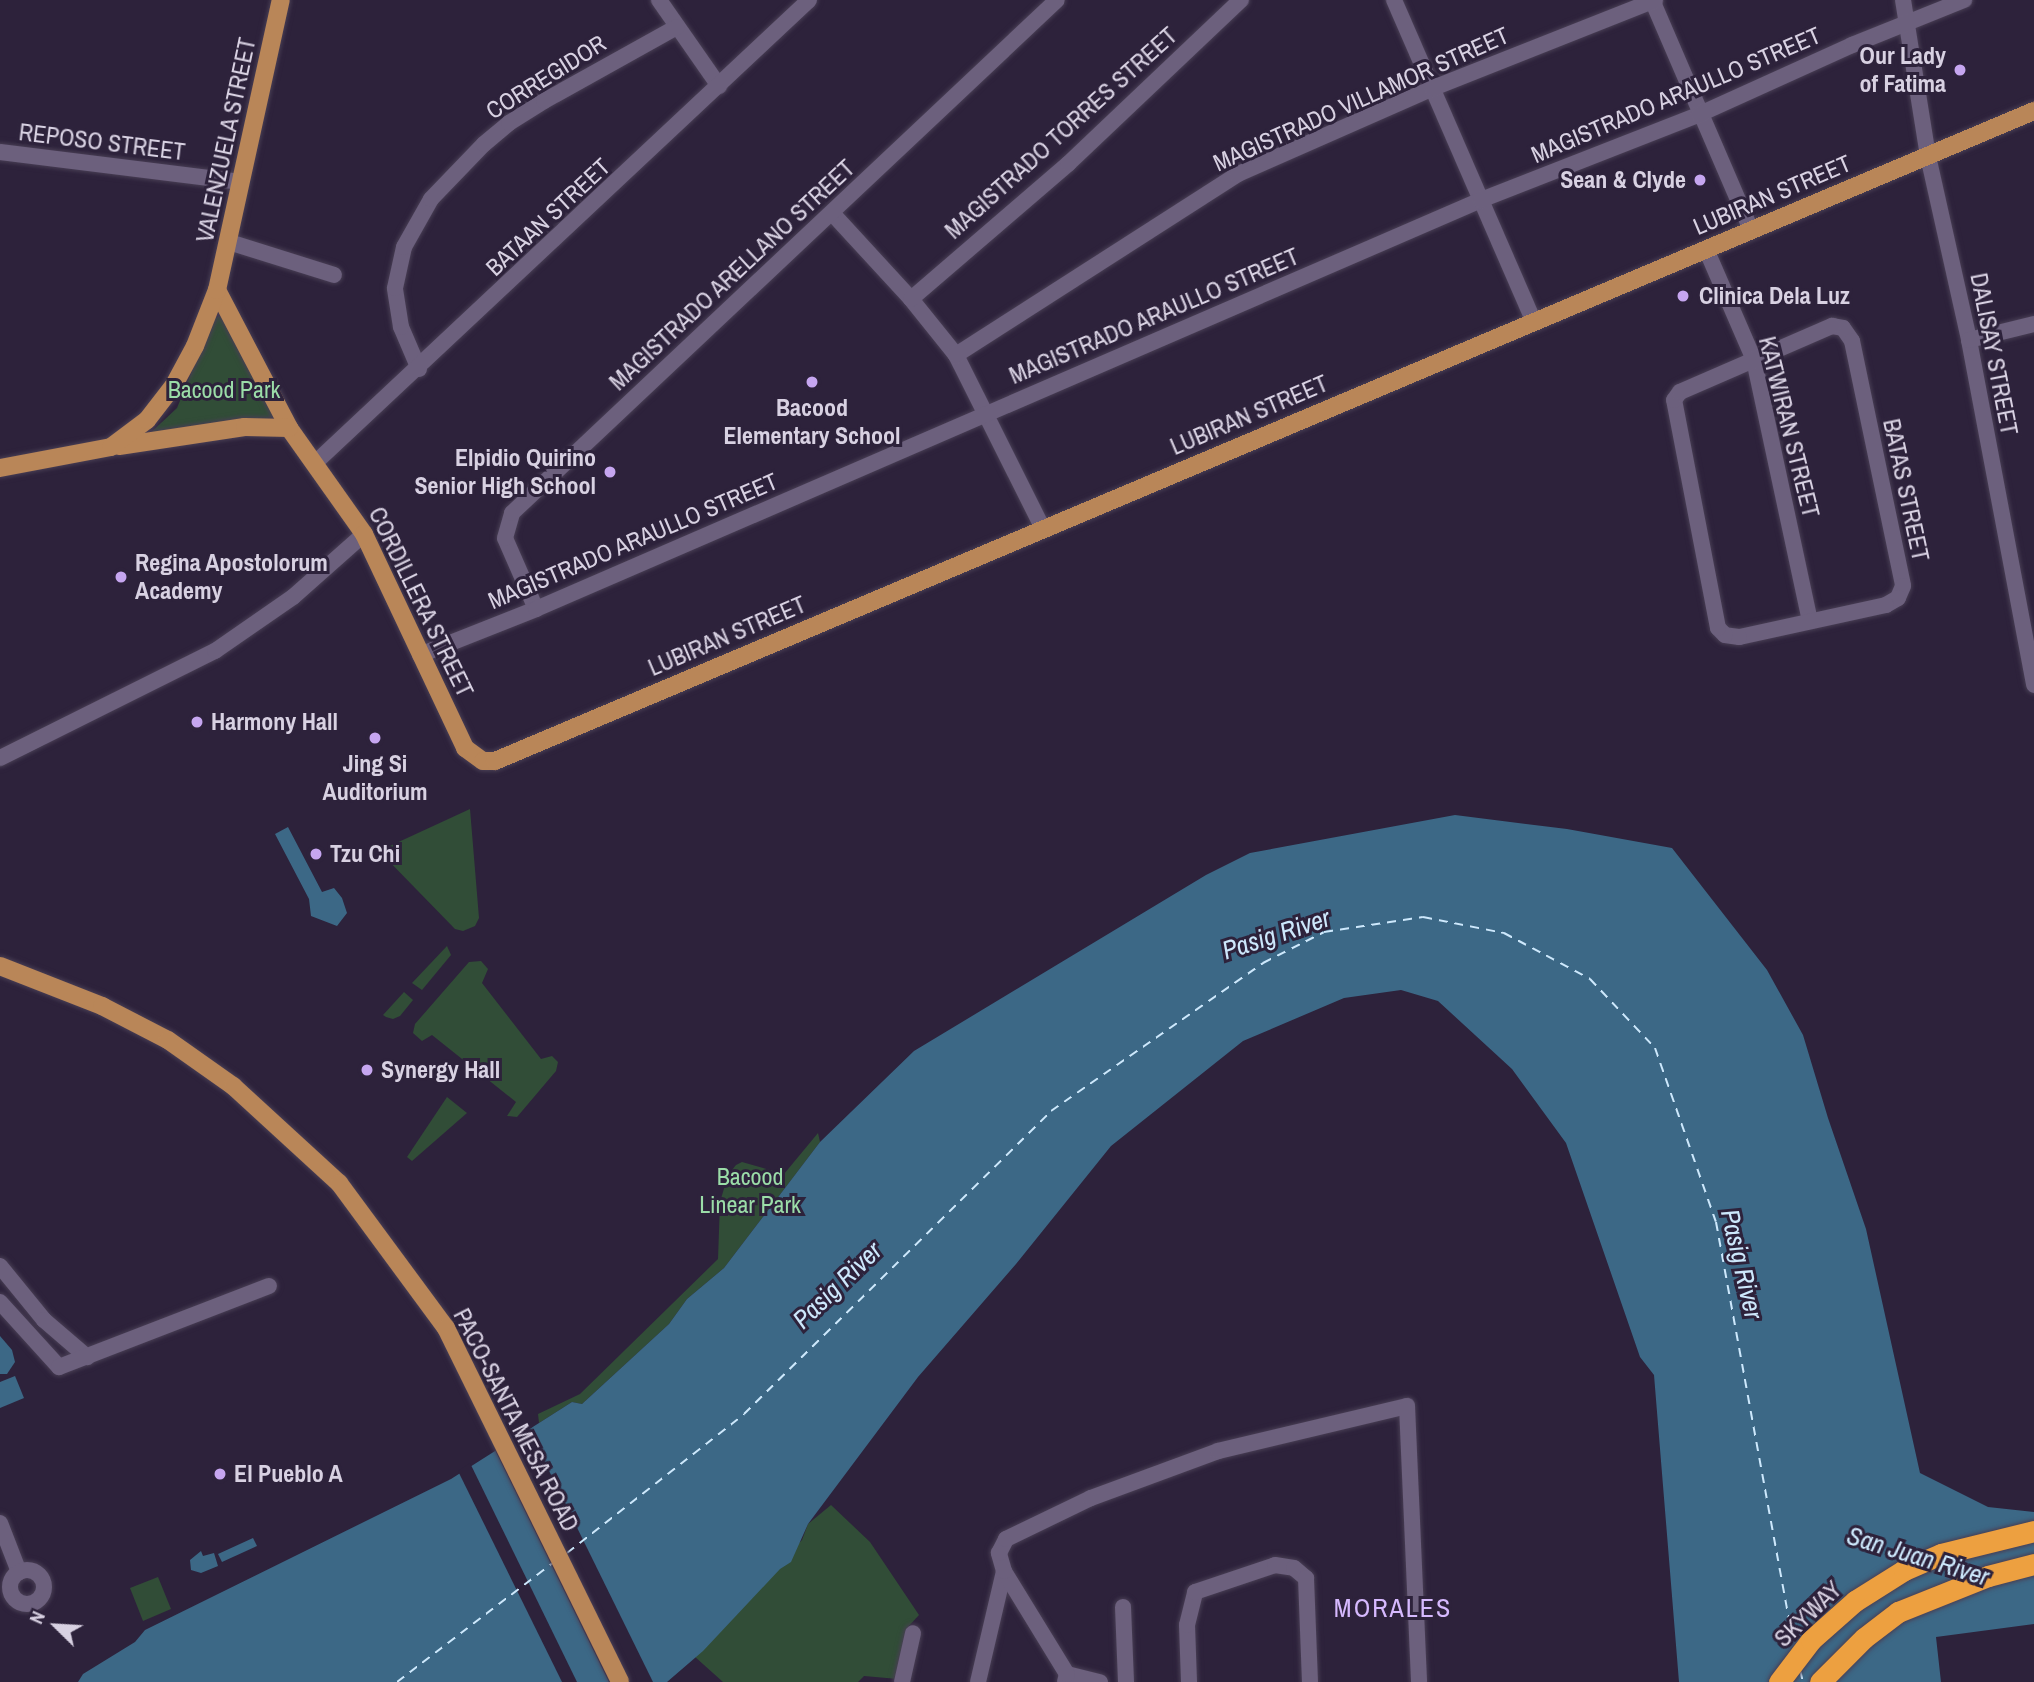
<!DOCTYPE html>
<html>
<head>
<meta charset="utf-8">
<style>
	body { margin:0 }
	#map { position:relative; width:2034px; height:1682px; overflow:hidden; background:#2d223b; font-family:"Archivo Narrow",sans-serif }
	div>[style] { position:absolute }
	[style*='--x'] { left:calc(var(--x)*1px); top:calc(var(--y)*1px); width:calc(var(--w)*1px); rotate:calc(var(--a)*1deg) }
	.green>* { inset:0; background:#314d37 }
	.water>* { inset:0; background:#3c6886 }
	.pier>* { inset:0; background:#2d223b }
	.ferry>* { height:2px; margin-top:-1px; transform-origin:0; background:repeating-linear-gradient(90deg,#cde8fc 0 9px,transparent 0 16px) }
	.roads { filter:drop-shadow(0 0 2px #483e54) drop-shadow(0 0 2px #483e54) }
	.minor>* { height:16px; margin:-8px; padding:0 8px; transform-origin:8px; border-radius:8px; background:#6c607d }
	.minor>.ring { margin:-8px; padding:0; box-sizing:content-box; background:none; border:16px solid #6c607d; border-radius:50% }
	.major>* { height:18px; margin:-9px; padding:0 9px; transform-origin:9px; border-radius:9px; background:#b98658 }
	.highway>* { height:21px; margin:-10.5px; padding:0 10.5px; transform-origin:10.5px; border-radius:10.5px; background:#eda040 }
	.dots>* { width:19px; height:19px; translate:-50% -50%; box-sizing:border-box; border:4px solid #2d223b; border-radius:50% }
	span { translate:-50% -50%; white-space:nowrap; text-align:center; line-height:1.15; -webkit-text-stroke:6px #2d223b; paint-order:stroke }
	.poi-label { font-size:24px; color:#d8d1e2; font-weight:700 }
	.right { translate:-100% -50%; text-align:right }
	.left { translate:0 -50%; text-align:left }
	.street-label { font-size:24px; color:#d8d1e2 }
	.park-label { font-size:24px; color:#9bdda8 }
	.water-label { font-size:26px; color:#cde8fc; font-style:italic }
	.neighbourhood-label { font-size:26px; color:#d6b9fe; letter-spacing:2px }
	.north { position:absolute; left:21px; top:1591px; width:70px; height:70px; -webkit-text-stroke:5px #2d223b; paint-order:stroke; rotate:294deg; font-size:19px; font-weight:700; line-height:28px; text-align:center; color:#d8d1e2 }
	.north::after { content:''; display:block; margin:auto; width:24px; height:32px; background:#d8d1e2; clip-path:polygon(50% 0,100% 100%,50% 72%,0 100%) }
</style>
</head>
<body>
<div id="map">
	<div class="green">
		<div style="clip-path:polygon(219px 316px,226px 320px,277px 416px,271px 423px,146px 437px,177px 408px,213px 319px)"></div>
		<div style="clip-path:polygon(470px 809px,479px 918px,475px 926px,463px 931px,455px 929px,379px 851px)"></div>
		<div style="clip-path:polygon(447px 946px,451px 955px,422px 990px,412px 983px)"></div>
		<div style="clip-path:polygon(481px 961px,488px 969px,482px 983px,541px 1059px,552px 1056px,558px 1062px,556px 1071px,517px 1117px,507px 1116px,516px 1102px,432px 1035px,422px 1041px,413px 1033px,415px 1024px,469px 962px)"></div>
		<div style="clip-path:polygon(404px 992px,413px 1000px,400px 1016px,393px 1019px,386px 1017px,383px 1015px)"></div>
		<div style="clip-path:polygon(447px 1097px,467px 1113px,412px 1161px,407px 1157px)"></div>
		<div style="clip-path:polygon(818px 1133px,820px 1142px,724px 1268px,687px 1299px,669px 1324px,582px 1404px,572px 1402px,539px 1423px,538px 1414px,580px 1394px,718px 1259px,720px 1202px,728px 1175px,736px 1165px,742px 1162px,784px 1174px)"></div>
		<div style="clip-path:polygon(831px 1505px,870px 1542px,919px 1615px,907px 1628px,898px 1679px,864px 1676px,858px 1682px,723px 1682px,694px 1656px,802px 1540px,808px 1524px)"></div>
		<div style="clip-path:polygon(158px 1577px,171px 1609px,143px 1621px,130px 1588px)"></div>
	</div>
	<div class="water">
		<div style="clip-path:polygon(1455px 815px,1567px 829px,1672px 848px,1767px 970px,1803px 1035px,1828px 1118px,1866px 1229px,1920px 1473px,1988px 1507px,2034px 1512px,2034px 1624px,1936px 1637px,1941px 1682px,1679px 1682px,1654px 1375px,1640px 1357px,1566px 1143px,1512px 1069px,1438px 1001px,1401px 990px,1344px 998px,1243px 1041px,1111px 1146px,1016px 1264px,918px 1377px,808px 1524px,791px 1562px,780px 1569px,703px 1651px,667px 1682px,78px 1682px,83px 1674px,135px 1642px,145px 1630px,451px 1479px,572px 1402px,582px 1404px,669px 1324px,687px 1299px,724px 1268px,820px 1142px,914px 1051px,1206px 875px,1250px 853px)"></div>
		<div style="clip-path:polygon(288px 827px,322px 892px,334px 888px,342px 898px,347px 913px,337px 926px,311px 916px,309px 899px,275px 834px)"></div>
		<div style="clip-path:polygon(0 1336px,12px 1350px,15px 1362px,7px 1374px,0 1374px)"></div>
		<div style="clip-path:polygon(15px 1376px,24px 1398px,0 1408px,0 1382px)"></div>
		<div style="clip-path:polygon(253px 1538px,257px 1546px,222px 1562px,218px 1554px)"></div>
		<div style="clip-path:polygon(201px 1551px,203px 1556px,214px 1553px,218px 1566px,201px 1573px,191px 1570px,190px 1560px)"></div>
	</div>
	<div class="pier">
		<div style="clip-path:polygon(527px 1426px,653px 1682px,609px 1682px,494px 1448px)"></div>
		<div style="clip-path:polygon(470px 1463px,577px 1682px,562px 1682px,458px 1471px)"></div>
	</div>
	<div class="ferry">
		<div style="--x:567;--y:1553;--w:225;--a:-38.1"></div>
		<div style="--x:744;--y:1414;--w:431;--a:-44.6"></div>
		<div style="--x:1051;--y:1111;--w:259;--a:-34.9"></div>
		<div style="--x:1263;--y:963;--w:68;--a:-26.9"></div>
		<div style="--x:1324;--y:932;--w:100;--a:-8.6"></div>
		<div style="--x:1423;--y:917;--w:83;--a:11.2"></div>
		<div style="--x:1504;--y:933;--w:98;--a:28.1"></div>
		<div style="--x:1590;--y:979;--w:95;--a:46.7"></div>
		<div style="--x:1655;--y:1048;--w:184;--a:70.7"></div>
		<div style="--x:1716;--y:1222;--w:432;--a:79.6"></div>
		<div style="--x:1800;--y:1670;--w:12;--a:76"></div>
		<div style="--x:397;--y:1682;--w:198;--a:-37.4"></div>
	</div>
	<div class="roads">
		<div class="minor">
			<div style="--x:659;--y:0;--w:105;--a:55.1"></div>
			<div style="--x:1394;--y:0;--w:351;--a:66.5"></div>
			<div style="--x:1652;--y:0;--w:250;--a:66.7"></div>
			<div style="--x:1903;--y:0;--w:158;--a:80.9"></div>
			<div style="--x:1928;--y:156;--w:189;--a:77.4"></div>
			<div style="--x:1969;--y:340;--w:351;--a:79.3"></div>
			<div style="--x:0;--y:152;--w:243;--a:7.1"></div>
			<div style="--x:832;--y:213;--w:117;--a:47.4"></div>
			<div style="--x:911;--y:299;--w:72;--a:51.2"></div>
			<div style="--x:956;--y:355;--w:195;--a:63.4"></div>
			<div style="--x:229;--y:242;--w:110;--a:17.4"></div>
			<div style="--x:1706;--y:249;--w:121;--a:66.6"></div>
			<div style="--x:1754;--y:360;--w:267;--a:77.9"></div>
			<div style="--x:911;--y:299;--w:208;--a:-40.7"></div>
			<div style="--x:1069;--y:163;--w:237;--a:-43.5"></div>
			<div style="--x:1832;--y:326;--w:11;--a:10"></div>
			<div style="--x:1843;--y:328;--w:16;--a:55"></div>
			<div style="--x:1852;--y:341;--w:250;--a:78.2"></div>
			<div style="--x:1903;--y:586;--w:13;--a:113"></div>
			<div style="--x:1898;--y:598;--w:14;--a:150"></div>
			<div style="--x:1886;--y:605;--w:150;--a:167.7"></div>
			<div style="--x:1739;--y:637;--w:14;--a:-172"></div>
			<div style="--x:1725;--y:635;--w:10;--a:-135"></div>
			<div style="--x:1718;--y:628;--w:232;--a:-100.9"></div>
			<div style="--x:1674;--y:400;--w:10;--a:-53"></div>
			<div style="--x:1680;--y:392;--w:166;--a:-23.5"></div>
			<div style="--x:1969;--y:340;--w:67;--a:-13.8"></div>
			<div style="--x:956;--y:355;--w:335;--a:-32.7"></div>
			<div style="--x:1238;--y:174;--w:213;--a:-23.8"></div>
			<div style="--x:1433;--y:88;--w:239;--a:-21.6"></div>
			<div style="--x:419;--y:369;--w:46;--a:-113.2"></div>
			<div style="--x:401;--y:327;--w:39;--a:-99"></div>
			<div style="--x:395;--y:288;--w:42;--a:-77.6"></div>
			<div style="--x:404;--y:247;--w:55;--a:-60.6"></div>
			<div style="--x:431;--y:199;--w:76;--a:-46.1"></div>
			<div style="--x:484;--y:144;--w:33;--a:-40"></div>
			<div style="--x:509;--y:123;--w:41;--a:-32.2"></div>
			<div style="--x:544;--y:101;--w:152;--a:-29.1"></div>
			<div style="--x:315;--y:463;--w:677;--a:-43.14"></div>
			<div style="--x:536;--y:609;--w:77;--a:-113.6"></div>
			<div style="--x:505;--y:538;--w:26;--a:-74"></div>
			<div style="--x:512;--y:513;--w:748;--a:-43.27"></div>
			<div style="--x:420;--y:655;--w:125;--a:-21.6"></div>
			<div style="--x:536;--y:609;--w:1030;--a:-23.4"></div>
			<div style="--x:1481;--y:200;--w:235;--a:-21.4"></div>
			<div style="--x:1700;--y:114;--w:167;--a:-24.4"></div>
			<div style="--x:1852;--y:45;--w:121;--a:-21.9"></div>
			<div style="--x:0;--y:758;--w:240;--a:-26.5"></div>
			<div style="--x:215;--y:651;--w:95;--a:-34.7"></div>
			<div style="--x:293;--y:597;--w:95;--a:-41.6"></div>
			<div style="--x:0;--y:1266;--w:70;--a:50.8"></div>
			<div style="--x:44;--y:1320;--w:57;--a:40.7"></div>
			<div style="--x:0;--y:1302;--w:88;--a:47.8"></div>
			<div style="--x:59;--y:1367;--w:225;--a:-21.1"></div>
			<div style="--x:0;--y:1523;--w:53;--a:68.8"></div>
			<div class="ring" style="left:10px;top:1570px;width:18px;height:18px"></div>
			<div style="--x:1123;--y:1607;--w:75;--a:87.7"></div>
			<div style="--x:1067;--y:1674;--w:34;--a:14"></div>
			<div style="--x:902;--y:1682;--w:50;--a:-77.3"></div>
			<div style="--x:978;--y:1682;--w:114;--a:-76.8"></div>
			<div style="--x:1065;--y:1682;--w:8;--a:-76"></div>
			<div style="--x:1067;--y:1674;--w:121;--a:-121.5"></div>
			<div style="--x:1004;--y:1571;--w:19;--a:-106"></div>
			<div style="--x:999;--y:1553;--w:16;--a:-63"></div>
			<div style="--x:1006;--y:1539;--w:94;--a:-25.8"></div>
			<div style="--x:1091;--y:1498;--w:135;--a:-20.3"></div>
			<div style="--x:1218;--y:1451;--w:194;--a:-13.4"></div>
			<div style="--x:1407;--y:1406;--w:276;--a:87.5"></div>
			<div style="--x:1189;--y:1682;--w:57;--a:-92"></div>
			<div style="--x:1187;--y:1625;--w:34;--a:-76"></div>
			<div style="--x:1195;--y:1592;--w:84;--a:-18.6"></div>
			<div style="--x:1275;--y:1565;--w:19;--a:9"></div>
			<div style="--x:1294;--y:1568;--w:16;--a:40"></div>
			<div style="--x:1306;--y:1578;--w:104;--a:87.8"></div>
		</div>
		<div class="major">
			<div style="--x:217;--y:290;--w:156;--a:62.4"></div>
			<div style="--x:289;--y:428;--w:130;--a:54.7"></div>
			<div style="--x:364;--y:534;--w:237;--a:64.7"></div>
			<div style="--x:465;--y:748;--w:22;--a:36"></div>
			<div style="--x:483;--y:761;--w:12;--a:0"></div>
			<div style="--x:495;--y:761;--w:1671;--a:-22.9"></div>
			<div style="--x:119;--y:446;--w:127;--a:-8.6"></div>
			<div style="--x:245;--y:427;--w:44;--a:1.3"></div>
			<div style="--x:0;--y:468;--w:113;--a:-10.7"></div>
			<div style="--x:111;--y:447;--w:45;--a:-36.9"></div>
			<div style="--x:147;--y:420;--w:44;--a:-52.4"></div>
			<div style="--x:174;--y:385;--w:44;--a:-61.7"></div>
			<div style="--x:195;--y:346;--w:60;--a:-68.6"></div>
			<div style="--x:217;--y:290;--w:297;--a:-77.6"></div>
			<div style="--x:0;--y:966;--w:110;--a:21.4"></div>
			<div style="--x:102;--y:1006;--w:74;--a:27.3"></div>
			<div style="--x:168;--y:1040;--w:80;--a:35.3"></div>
			<div style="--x:233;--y:1086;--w:144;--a:42.5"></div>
			<div style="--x:339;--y:1183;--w:180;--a:53.6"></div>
			<div style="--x:446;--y:1328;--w:394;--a:63.8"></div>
		</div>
		<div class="highway">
			<div style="--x:1779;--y:1682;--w:53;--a:-52.7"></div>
			<div style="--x:1811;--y:1640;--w:59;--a:-41.6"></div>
			<div style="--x:1855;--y:1601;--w:58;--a:-32.3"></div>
			<div style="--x:1904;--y:1570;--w:40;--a:-23.4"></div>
			<div style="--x:1941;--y:1554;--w:96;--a:-13.9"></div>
			<div style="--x:1820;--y:1682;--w:62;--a:-45"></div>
			<div style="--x:1864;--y:1638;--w:43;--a:-37.4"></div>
			<div style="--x:1898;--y:1612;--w:97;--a:-21.8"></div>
			<div style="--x:1988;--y:1576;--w:48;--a:-14.6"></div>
		</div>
	</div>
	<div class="dots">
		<div style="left:1960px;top:70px;background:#c6a6f0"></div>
		<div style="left:1700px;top:180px;background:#c6a6f0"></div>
		<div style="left:1683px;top:296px;background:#c6a6f0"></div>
		<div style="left:812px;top:382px;background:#c6a6f0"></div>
		<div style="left:610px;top:472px;background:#c6a6f0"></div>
		<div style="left:121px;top:577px;background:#c6a6f0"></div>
		<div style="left:197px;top:722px;background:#c6a6f0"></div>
		<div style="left:375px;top:738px;background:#c6a6f0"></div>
		<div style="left:316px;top:854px;background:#c6a6f0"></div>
		<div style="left:367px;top:1070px;background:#c6a6f0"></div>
		<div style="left:220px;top:1474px;background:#c6a6f0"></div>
	</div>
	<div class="poi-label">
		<span class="right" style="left:1946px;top:70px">Our Lady<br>of Fatima</span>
		<span class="right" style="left:1686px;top:180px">Sean &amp; Clyde</span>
		<span class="left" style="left:1699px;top:296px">Clinica Dela Luz</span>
		<span style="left:812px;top:422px">Bacood<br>Elementary School</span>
		<span class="right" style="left:596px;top:472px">Elpidio Quirino<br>Senior High School</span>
		<span class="left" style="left:135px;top:577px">Regina Apostolorum<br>Academy</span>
		<span class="left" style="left:211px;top:722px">Harmony Hall</span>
		<span style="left:375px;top:778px">Jing Si<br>Auditorium</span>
		<span class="left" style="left:330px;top:854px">Tzu Chi</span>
		<span class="left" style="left:381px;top:1070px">Synergy Hall</span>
		<span class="left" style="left:234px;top:1474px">El Pueblo A</span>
	</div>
	<div class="street-label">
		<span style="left:546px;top:77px;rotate:-32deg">CORREGIDOR</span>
		<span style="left:1676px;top:95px;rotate:-23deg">MAGISTRADO ARAULLO STREET</span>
		<span style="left:1361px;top:99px;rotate:-24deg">MAGISTRADO VILLAMOR STREET</span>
		<span style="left:1061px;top:133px;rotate:-42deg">MAGISTRADO TORRES STREET</span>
		<span style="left:226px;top:140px;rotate:-78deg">VALENZUELA STREET</span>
		<span style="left:102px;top:142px;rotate:7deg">REPOSO STREET</span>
		<span style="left:1772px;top:195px;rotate:-23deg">LUBIRAN STREET</span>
		<span style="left:548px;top:217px;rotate:-43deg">BATAAN STREET</span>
		<span style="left:732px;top:275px;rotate:-43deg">MAGISTRADO ARELLANO STREET</span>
		<span style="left:1154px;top:316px;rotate:-23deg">MAGISTRADO ARAULLO STREET</span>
		<span style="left:1994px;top:354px;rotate:79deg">DALISAY STREET</span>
		<span style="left:1249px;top:415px;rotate:-23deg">LUBIRAN STREET</span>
		<span style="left:1789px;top:427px;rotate:76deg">KATWIRAN STREET</span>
		<span style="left:1906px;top:490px;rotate:78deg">BATAS STREET</span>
		<span style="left:633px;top:541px;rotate:-23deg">MAGISTRADO ARAULLO STREET</span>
		<span style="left:421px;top:602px;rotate:64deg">CORDILLERA STREET</span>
		<span style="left:727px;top:636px;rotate:-23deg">LUBIRAN STREET</span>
		<span style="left:516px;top:1420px;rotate:63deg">PACO-SANTA MESA ROAD</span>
		<span style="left:1808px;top:1614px;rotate:-44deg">SKYWAY</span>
	</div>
	<div class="park-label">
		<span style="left:224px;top:390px">Bacood Park</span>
		<span style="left:750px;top:1191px">Bacood<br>Linear Park</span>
	</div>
	<div class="water-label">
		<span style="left:1276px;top:934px;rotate:-18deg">Pasig River</span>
		<span style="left:1742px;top:1264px;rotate:77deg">Pasig River</span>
		<span style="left:837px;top:1285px;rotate:-44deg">Pasig River</span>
		<span style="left:1918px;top:1556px;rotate:17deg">San Juan River</span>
	</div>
	<div class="neighbourhood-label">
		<span style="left:1393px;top:1608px">MORALES</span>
	</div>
	<div class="north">N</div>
</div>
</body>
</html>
